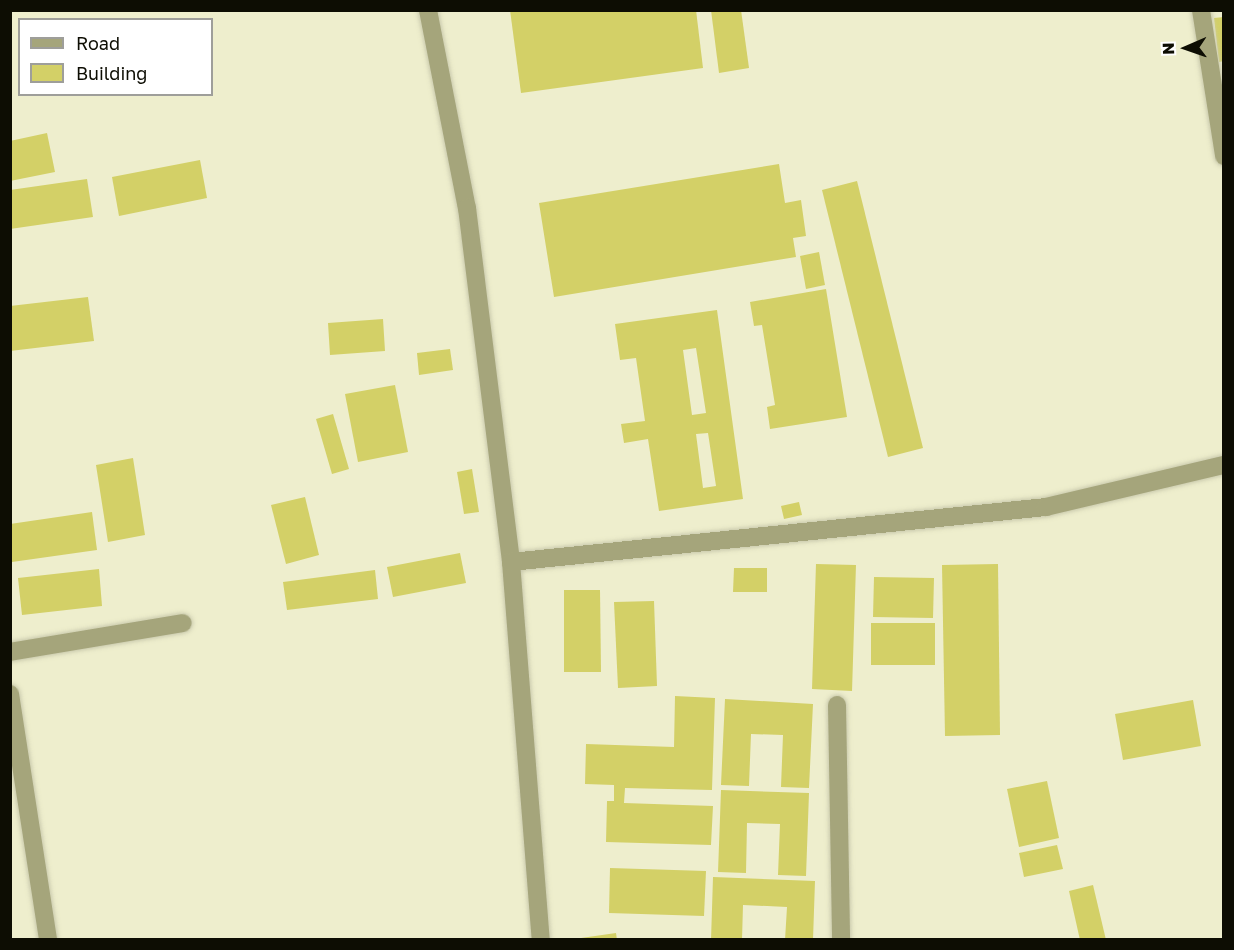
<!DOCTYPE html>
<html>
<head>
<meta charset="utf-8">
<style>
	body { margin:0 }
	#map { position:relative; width:1234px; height:950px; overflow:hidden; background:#eeeecd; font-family:"Golos Text",sans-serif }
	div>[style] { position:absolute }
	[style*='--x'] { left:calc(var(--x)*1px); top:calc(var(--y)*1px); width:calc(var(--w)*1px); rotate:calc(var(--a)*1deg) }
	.building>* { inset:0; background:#d3d067 }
	.roads { filter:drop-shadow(0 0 2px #cacaad) drop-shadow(0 0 2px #cacaad) }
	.minor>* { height:18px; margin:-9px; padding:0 9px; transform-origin:9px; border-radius:9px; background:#a5a57b }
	span { translate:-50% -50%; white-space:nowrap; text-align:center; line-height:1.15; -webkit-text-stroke:6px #fff; paint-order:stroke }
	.frame { position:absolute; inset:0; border:12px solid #0d0d03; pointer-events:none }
	.legend { position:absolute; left:18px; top:18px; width:195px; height:78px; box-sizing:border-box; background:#fff; border:2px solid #9e9e9a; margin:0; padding:8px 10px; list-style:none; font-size:18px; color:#0d0d03 }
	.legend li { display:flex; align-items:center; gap:12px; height:30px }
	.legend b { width:30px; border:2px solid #9e9e9a }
	.north { position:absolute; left:1156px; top:18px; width:60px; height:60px; -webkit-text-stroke:4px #fff; paint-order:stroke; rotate:268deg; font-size:16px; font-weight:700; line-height:24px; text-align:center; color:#0d0d03 }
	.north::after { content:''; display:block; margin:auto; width:21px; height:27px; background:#0d0d03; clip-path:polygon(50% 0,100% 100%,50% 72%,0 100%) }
</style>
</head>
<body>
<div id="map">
	<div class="building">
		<div style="clip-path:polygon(510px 10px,696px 10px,703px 68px,521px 93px)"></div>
		<div style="clip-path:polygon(711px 10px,741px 10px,749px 68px,719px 73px)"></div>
		<div style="clip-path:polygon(1224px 17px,1224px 61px,1219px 62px,1214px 18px)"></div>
		<div style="clip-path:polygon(47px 133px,55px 172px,10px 181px,10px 141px)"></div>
		<div style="clip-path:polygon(200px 160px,207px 198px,119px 216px,112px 177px)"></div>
		<div style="clip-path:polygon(779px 164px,785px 203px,801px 200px,806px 236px,793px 238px,796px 257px,554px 297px,539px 203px)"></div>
		<div style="clip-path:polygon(87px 179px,93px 217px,10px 229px,10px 190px)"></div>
		<div style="clip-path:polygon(857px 181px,923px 448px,888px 457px,822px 190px)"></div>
		<div style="clip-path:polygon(819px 252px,825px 285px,806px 289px,800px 256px)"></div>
		<div style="clip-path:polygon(826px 289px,847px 417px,770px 429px,767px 407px,775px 405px,762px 325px,754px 326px,750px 302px)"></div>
		<div style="clip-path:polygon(88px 297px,94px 341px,10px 351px,10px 306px)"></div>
		<div style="clip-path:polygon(evenodd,717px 310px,743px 499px,659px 511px,648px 439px,624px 443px,621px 424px,645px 421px,636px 358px,620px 360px,615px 324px,717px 310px,696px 348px,706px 413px,692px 415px,683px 350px,696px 348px,717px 310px,708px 433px,716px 486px,703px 488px,696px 434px,708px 433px)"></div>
		<div style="clip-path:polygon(383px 319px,385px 351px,330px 355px,328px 323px)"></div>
		<div style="clip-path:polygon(450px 349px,453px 370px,419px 375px,417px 353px)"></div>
		<div style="clip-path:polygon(395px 385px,408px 452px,358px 462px,345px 394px)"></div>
		<div style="clip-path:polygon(333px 414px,349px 469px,332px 474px,316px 419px)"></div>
		<div style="clip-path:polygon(133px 458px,145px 535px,108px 542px,96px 465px)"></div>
		<div style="clip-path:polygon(472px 469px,479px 512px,464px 514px,457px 472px)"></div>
		<div style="clip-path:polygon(305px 497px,319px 555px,286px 564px,271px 505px)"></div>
		<div style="clip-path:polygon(799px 502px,802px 515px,784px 519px,781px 506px)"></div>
		<div style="clip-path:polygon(92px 512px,97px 550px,12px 562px,10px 524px)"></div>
		<div style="clip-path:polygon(460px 553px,466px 583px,393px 597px,387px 567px)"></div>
		<div style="clip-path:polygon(816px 564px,856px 565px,852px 691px,812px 689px)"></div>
		<div style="clip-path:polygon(998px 564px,1000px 735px,945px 736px,942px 565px)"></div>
		<div style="clip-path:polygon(734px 568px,767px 568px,767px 592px,733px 592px)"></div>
		<div style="clip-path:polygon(99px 569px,102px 606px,22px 615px,18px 578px)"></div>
		<div style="clip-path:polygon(375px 570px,378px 599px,287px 610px,283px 582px)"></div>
		<div style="clip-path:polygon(874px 577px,934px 578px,933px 618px,873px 617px)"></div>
		<div style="clip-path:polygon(564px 590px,600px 590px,601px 672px,564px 672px)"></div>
		<div style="clip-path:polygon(654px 601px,657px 686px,618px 688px,614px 602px)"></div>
		<div style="clip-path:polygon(871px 623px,935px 623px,935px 665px,871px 665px)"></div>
		<div style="clip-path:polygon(675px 696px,715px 698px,712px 790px,625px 788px,624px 803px,713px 806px,711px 845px,606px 842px,607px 801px,614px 801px,614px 785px,585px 784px,586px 744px,674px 747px)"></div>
		<div style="clip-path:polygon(725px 699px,813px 704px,809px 788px,781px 787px,783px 735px,751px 734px,749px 786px,721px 785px)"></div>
		<div style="clip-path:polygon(1193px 700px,1201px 746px,1123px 760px,1115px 714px)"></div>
		<div style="clip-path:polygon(1047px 781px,1059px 838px,1019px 847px,1007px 789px)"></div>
		<div style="clip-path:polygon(721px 790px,809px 793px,806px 876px,778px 875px,780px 824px,747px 823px,746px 873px,718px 872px)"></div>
		<div style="clip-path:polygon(1057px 845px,1063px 869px,1024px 877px,1019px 853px)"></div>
		<div style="clip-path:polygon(610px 868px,706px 871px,704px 916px,609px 913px)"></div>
		<div style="clip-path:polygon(713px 877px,815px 881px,813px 940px,785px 940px,787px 907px,743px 905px,742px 940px,711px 940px)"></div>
		<div style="clip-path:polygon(1093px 885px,1106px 940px,1080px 940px,1069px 891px)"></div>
		<div style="clip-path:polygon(616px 933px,617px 940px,581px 940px,581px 938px)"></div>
	</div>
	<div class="roads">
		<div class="minor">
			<div style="--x:428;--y:10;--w:202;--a:78.9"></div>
			<div style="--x:467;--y:208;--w:357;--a:82.9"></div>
			<div style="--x:511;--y:562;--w:379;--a:85.5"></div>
			<div style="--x:1201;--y:10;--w:148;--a:81"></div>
			<div style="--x:511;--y:562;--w:538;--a:-5.87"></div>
			<div style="--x:1046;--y:507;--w:183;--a:-13.3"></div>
			<div style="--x:10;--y:652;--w:175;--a:-9.5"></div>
			<div style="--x:10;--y:694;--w:249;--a:81.2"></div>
			<div style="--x:837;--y:705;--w:235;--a:89"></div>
		</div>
	</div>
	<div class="frame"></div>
	<ul class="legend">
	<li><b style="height:8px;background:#a5a57b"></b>Road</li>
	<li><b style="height:16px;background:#d3d067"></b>Building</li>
	</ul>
	<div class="north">N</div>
</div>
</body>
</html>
